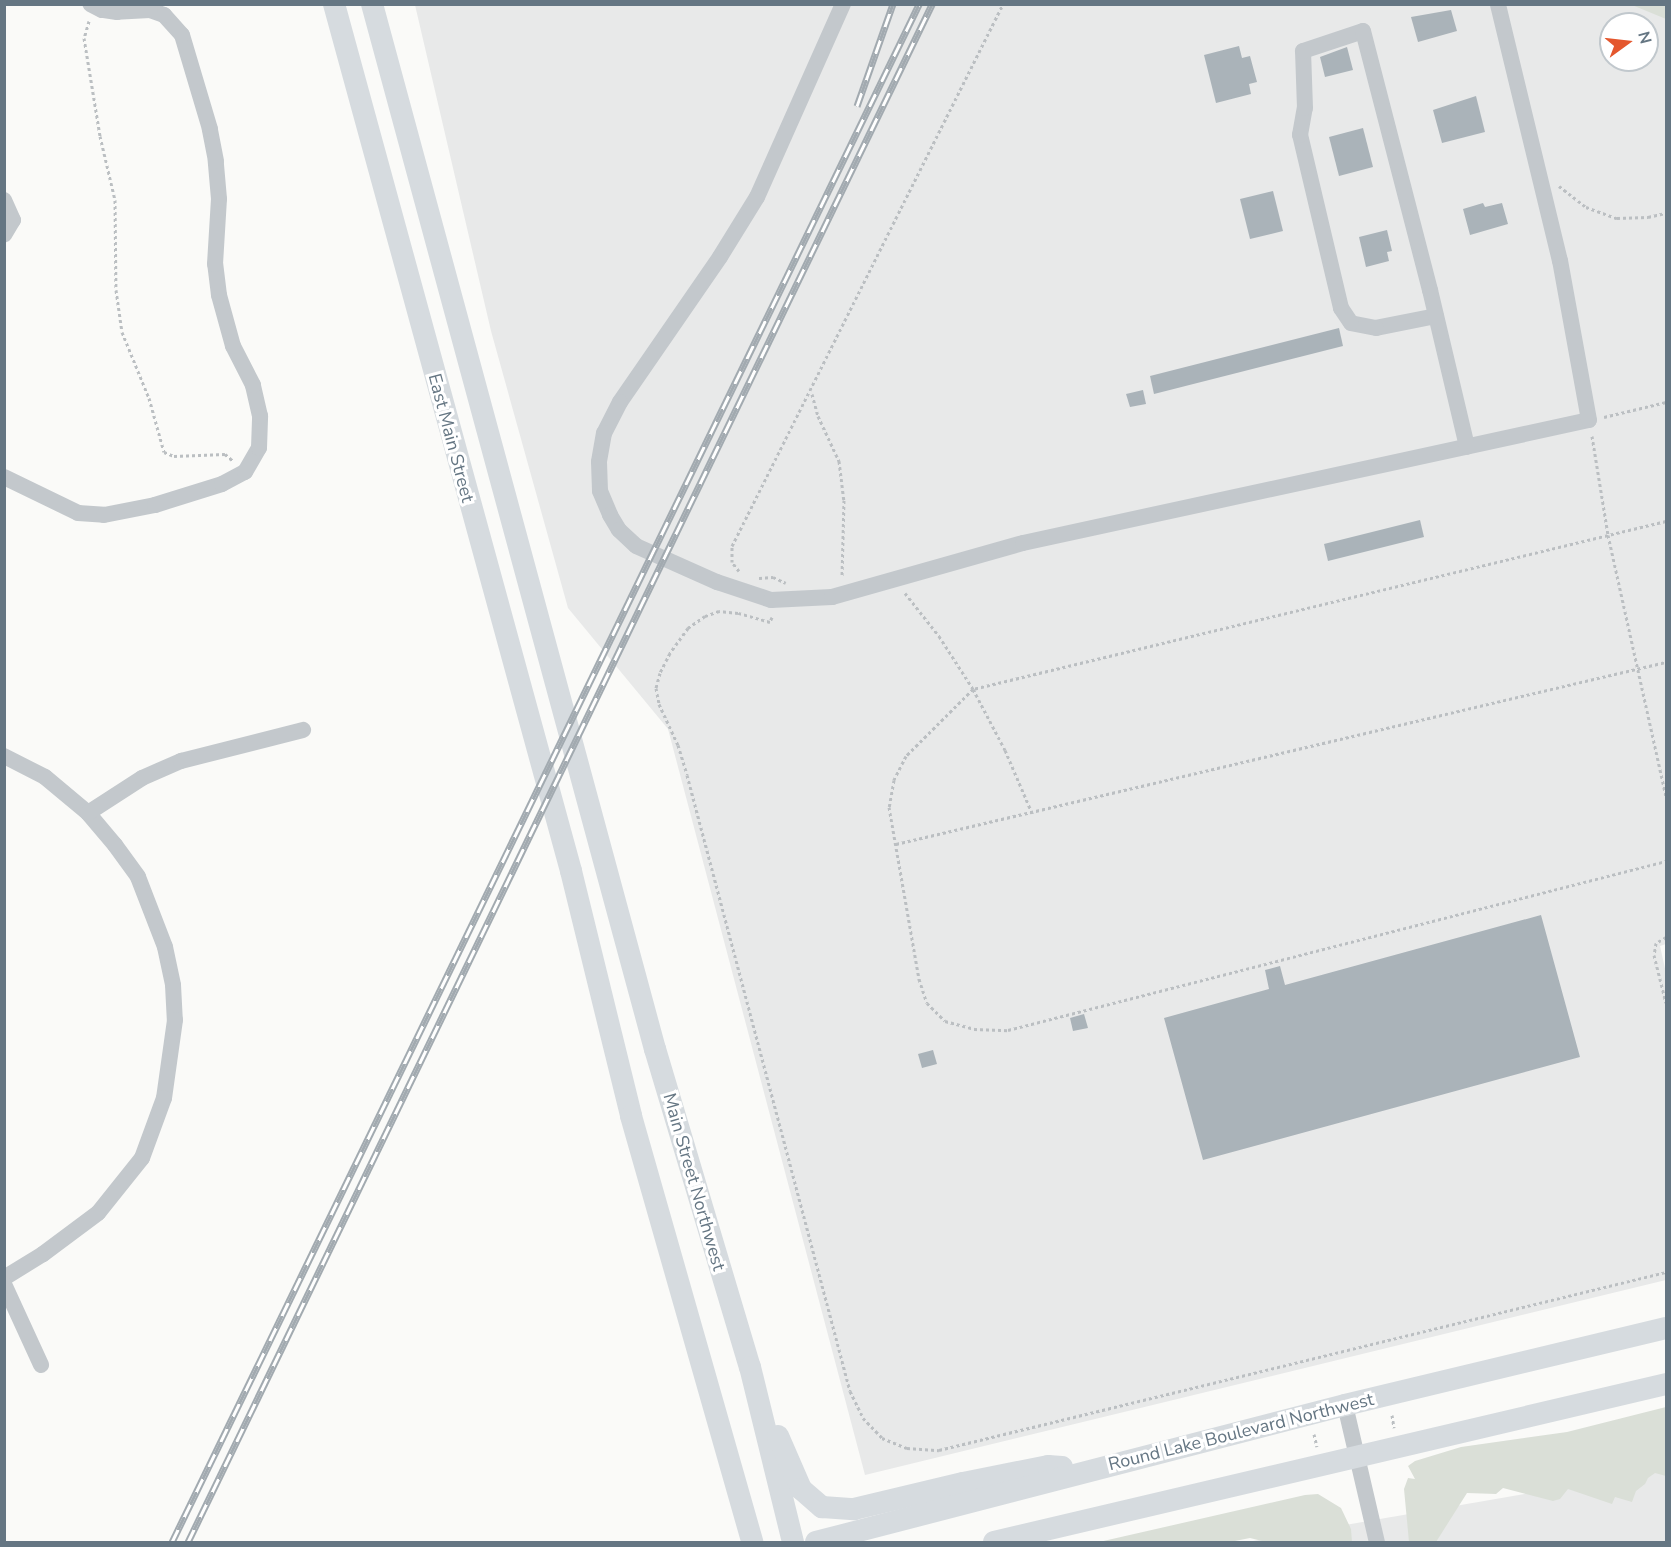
<!DOCTYPE html>
<html>
<head>
<meta charset="utf-8">
<style>
	body { margin:0 }
	#map { position:relative; width:1671px; height:1547px; overflow:hidden; background:#fafaf8; font-family:"Nunito Sans",sans-serif }
	div>[style] { position:absolute }
	[style*='--x'] { left:calc(var(--x)*1px); top:calc(var(--y)*1px); width:calc(var(--w)*1px); rotate:calc(var(--a)*1deg) }
	.built>* { inset:0; background:#e8e9e9 }
	.green>* { inset:0; background:#dadfd7 }
	.building>* { inset:0; background:#aab3b9 }
	.path>* { height:3px; margin-top:-1.5px; transform-origin:0; background:repeating-linear-gradient(90deg,#bbbfc2 0 3px,transparent 0 6px) }
	.minor>* { height:16px; margin:-8px; padding:0 8px; transform-origin:8px; border-radius:8px; background:#c3c8cc }
	.major>* { height:22px; margin:-11px; padding:0 11px; transform-origin:11px; border-radius:11px; background:#d6dbdf }
	.rail>* { height:7px; margin-top:-3.5px; transform-origin:0; background:repeating-linear-gradient(90deg,#fff 0 14px,#a2aab0 0 28px); box-sizing:border-box; border-block:2px solid #a2aab0 }
	span { translate:-50% -50%; white-space:nowrap; text-align:center; line-height:1.15; -webkit-text-stroke:6px #fff; paint-order:stroke }
	.street-label { font-size:18px; color:#657683 }
	.frame { position:absolute; inset:0; border:6px solid #657683; pointer-events:none }
	.north { position:absolute; left:1599px; top:12px; width:60px; height:60px; box-sizing:border-box; background:#fff; border:2px solid #c1c8cd; border-radius:50%; rotate:75deg; font-size:16px; font-weight:700; line-height:24px; text-align:center; color:#657683 }
	.north::after { content:''; display:block; margin:auto; width:21px; height:27px; background:#e4572e; clip-path:polygon(50% 0,100% 100%,50% 72%,0 100%) }
</style>
</head>
<body>
<div id="map">
	<div class="built">
		<div style="clip-path:polygon(evenodd,415px 5px,1666px 5px,1666px 944px,1660px 946px,1666px 973px,1666px 1280px,865px 1475px,668px 729px,568px 608px,491px 331px,415px 5px,1611px 24px,1647px 24px,1647px 60px,1611px 60px,1611px 24px)"></div>
		<div style="clip-path:polygon(1666px 1467px,1666px 1542px,1247px 1542px,1663px 1470px)"></div>
	</div>
	<div class="green">
		<div style="clip-path:polygon(1632px 5px,1666px 5px,1666px 19px)"></div>
		<div style="clip-path:polygon(1666px 1407px,1666px 1476px,1655px 1473px,1648px 1478px,1645px 1484px,1636px 1491px,1632px 1502px,1615px 1497px,1612px 1504px,1568px 1489px,1560px 1499px,1553px 1501px,1503px 1488px,1496px 1494px,1467px 1493px,1436px 1542px,1409px 1542px,1404px 1489px,1408px 1478px,1415px 1479px,1408px 1466px,1415px 1461px,1461px 1447px,1567px 1432px)"></div>
		<div style="clip-path:polygon(1318px 1494px,1341px 1508px,1351px 1529px,1352px 1542px,1266px 1542px,1250px 1538px,1230px 1542px,1099px 1542px,1305px 1495px)"></div>
	</div>
	<div class="building">
		<div style="clip-path:polygon(1451px 10px,1457px 31px,1418px 42px,1411px 17px)"></div>
		<div style="clip-path:polygon(1239px 46px,1242px 58px,1250px 56px,1257px 82px,1249px 84px,1251px 94px,1216px 103px,1204px 55px)"></div>
		<div style="clip-path:polygon(1347px 47px,1353px 70px,1325px 77px,1320px 57px)"></div>
		<div style="clip-path:polygon(1476px 96px,1485px 132px,1442px 143px,1433px 110px)"></div>
		<div style="clip-path:polygon(1363px 128px,1373px 167px,1339px 176px,1329px 137px)"></div>
		<div style="clip-path:polygon(1273px 191px,1283px 231px,1250px 239px,1240px 199px)"></div>
		<div style="clip-path:polygon(1483px 203px,1485px 207px,1502px 203px,1508px 224px,1470px 235px,1463px 209px)"></div>
		<div style="clip-path:polygon(1387px 230px,1392px 251px,1387px 252px,1389px 261px,1366px 267px,1359px 237px)"></div>
		<div style="clip-path:polygon(1339px 328px,1343px 346px,1154px 394px,1150px 376px)"></div>
		<div style="clip-path:polygon(1143px 390px,1146px 404px,1130px 407px,1126px 394px)"></div>
		<div style="clip-path:polygon(1420px 520px,1424px 537px,1328px 561px,1324px 544px)"></div>
		<div style="clip-path:polygon(1541px 915px,1580px 1057px,1203px 1160px,1164px 1018px,1269px 989px,1265px 970px,1280px 966px,1285px 985px)"></div>
		<div style="clip-path:polygon(1084px 1014px,1088px 1028px,1073px 1031px,1070px 1018px)"></div>
		<div style="clip-path:polygon(933px 1050px,937px 1064px,922px 1068px,918px 1054px)"></div>
	</div>
	<div class="path">
		<div style="--x:89;--y:21;--w:18;--a:106"></div>
		<div style="--x:84;--y:38;--w:99;--a:80.7"></div>
		<div style="--x:100;--y:136;--w:66;--a:76.8"></div>
		<div style="--x:115;--y:200;--w:90;--a:89.4"></div>
		<div style="--x:116;--y:290;--w:42;--a:81.9"></div>
		<div style="--x:122;--y:332;--w:71;--a:67.8"></div>
		<div style="--x:149;--y:398;--w:56;--a:74.5"></div>
		<div style="--x:164;--y:452;--w:11;--a:22"></div>
		<div style="--x:174;--y:456;--w:51;--a:-2.2"></div>
		<div style="--x:225;--y:454;--w:11;--a:41"></div>
		<div style="--x:1559;--y:186;--w:34;--a:38"></div>
		<div style="--x:1586;--y:207;--w:33;--a:20"></div>
		<div style="--x:1617;--y:218;--w:31;--a:-2"></div>
		<div style="--x:1648;--y:217;--w:18;--a:-13"></div>
		<div style="--x:812;--y:394;--w:23;--a:75"></div>
		<div style="--x:818;--y:416;--w:50;--a:65"></div>
		<div style="--x:839;--y:461;--w:39;--a:83"></div>
		<div style="--x:844;--y:500;--w:76;--a:91.5"></div>
		<div style="--x:1604;--y:417;--w:64;--a:-13.6"></div>
		<div style="--x:1592;--y:436;--w:100;--a:80.8"></div>
		<div style="--x:1608;--y:535;--w:267;--a:77.5"></div>
		<div style="--x:1666;--y:521;--w:713;--a:166.37"></div>
		<div style="--x:973;--y:689;--w:95;--a:135"></div>
		<div style="--x:906;--y:756;--w:27;--a:117"></div>
		<div style="--x:894;--y:780;--w:27;--a:100"></div>
		<div style="--x:889;--y:807;--w:175;--a:80.1"></div>
		<div style="--x:919;--y:979;--w:25;--a:72"></div>
		<div style="--x:927;--y:1003;--w:25;--a:45"></div>
		<div style="--x:945;--y:1021;--w:30;--a:15"></div>
		<div style="--x:974;--y:1029;--w:34;--a:2"></div>
		<div style="--x:1008;--y:1030;--w:679;--a:-14.4"></div>
		<div style="--x:739;--y:571;--w:11;--a:-128"></div>
		<div style="--x:732;--y:562;--w:16;--a:-90"></div>
		<div style="--x:732;--y:546;--w:606;--a:-63.43"></div>
		<div style="--x:759;--y:578;--w:14;--a:-4"></div>
		<div style="--x:773;--y:577;--w:14;--a:25"></div>
		<div style="--x:905;--y:593;--w:55;--a:51.7"></div>
		<div style="--x:939;--y:636;--w:63;--a:57.3"></div>
		<div style="--x:973;--y:689;--w:69;--a:62.3"></div>
		<div style="--x:1005;--y:750;--w:69;--a:66.8"></div>
		<div style="--x:772;--y:617;--w:5;--a:112"></div>
		<div style="--x:770;--y:622;--w:33;--a:-164"></div>
		<div style="--x:738;--y:613;--w:19;--a:-174"></div>
		<div style="--x:719;--y:611;--w:15;--a:160"></div>
		<div style="--x:705;--y:616;--w:21;--a:145"></div>
		<div style="--x:688;--y:628;--w:31;--a:126"></div>
		<div style="--x:670;--y:653;--w:22;--a:117"></div>
		<div style="--x:660;--y:673;--w:16;--a:105"></div>
		<div style="--x:656;--y:688;--w:16;--a:79"></div>
		<div style="--x:659;--y:704;--w:45;--a:65.1"></div>
		<div style="--x:678;--y:745;--w:31;--a:73"></div>
		<div style="--x:687;--y:775;--w:637;--a:75.18"></div>
		<div style="--x:850;--y:1391;--w:30;--a:64"></div>
		<div style="--x:863;--y:1418;--w:28;--a:46"></div>
		<div style="--x:882;--y:1438;--w:27;--a:22"></div>
		<div style="--x:907;--y:1448;--w:32;--a:4"></div>
		<div style="--x:939;--y:1450;--w:748;--a:-13.76"></div>
		<div style="--x:896;--y:844;--w:791;--a:-13.3"></div>
		<div style="--x:1666;--y:937;--w:12;--a:149"></div>
		<div style="--x:1656;--y:943;--w:12;--a:99"></div>
		<div style="--x:1654;--y:955;--w:49;--a:76"></div>
		<div style="--x:1392;--y:1415;--w:13;--a:81"></div>
		<div style="--x:1314;--y:1434;--w:13;--a:77"></div>
	</div>
	<div class="minor">
		<div style="--x:843;--y:4;--w:211;--a:114"></div>
		<div style="--x:757;--y:197;--w:70;--a:121.7"></div>
		<div style="--x:720;--y:257;--w:176;--a:124.6"></div>
		<div style="--x:620;--y:402;--w:35;--a:117"></div>
		<div style="--x:604;--y:433;--w:29;--a:100"></div>
		<div style="--x:599;--y:462;--w:29;--a:88"></div>
		<div style="--x:600;--y:491;--w:26;--a:67"></div>
		<div style="--x:610;--y:515;--w:17;--a:59"></div>
		<div style="--x:619;--y:530;--w:23;--a:43"></div>
		<div style="--x:636;--y:546;--w:89;--a:24"></div>
		<div style="--x:717;--y:582;--w:57;--a:18.4"></div>
		<div style="--x:771;--y:600;--w:61;--a:-2.8"></div>
		<div style="--x:832;--y:597;--w:198;--a:-15.8"></div>
		<div style="--x:1023;--y:543;--w:579;--a:-12.26"></div>
		<div style="--x:1589;--y:420;--w:162;--a:-100.3"></div>
		<div style="--x:1560;--y:261;--w:264;--a:-103.6"></div>
		<div style="--x:4;--y:200;--w:22;--a:66"></div>
		<div style="--x:13;--y:220;--w:17;--a:121"></div>
		<div style="--x:1436;--y:316;--w:61;--a:168.7"></div>
		<div style="--x:1376;--y:328;--w:25;--a:-169"></div>
		<div style="--x:1351;--y:323;--w:18;--a:-124"></div>
		<div style="--x:1341;--y:308;--w:178;--a:-103.3"></div>
		<div style="--x:1300;--y:135;--w:27;--a:-80"></div>
		<div style="--x:1305;--y:108;--w:57;--a:-92"></div>
		<div style="--x:1303;--y:51;--w:63;--a:-18.4"></div>
		<div style="--x:1363;--y:31;--w:268;--a:75.5"></div>
		<div style="--x:1430;--y:290;--w:161;--a:76.7"></div>
		<div style="--x:4;--y:477;--w:82;--a:25.9"></div>
		<div style="--x:78;--y:513;--w:26;--a:4"></div>
		<div style="--x:104;--y:515;--w:52;--a:-11.1"></div>
		<div style="--x:155;--y:505;--w:70;--a:-17.4"></div>
		<div style="--x:222;--y:484;--w:26;--a:-28"></div>
		<div style="--x:245;--y:472;--w:28;--a:-60"></div>
		<div style="--x:259;--y:448;--w:32;--a:-88"></div>
		<div style="--x:260;--y:416;--w:32;--a:-103"></div>
		<div style="--x:253;--y:385;--w:44;--a:-117.1"></div>
		<div style="--x:233;--y:346;--w:53;--a:-105.4"></div>
		<div style="--x:219;--y:295;--w:31;--a:-97"></div>
		<div style="--x:215;--y:264;--w:65;--a:-86.5"></div>
		<div style="--x:219;--y:199;--w:38;--a:-95"></div>
		<div style="--x:216;--y:161;--w:33;--a:-101"></div>
		<div style="--x:210;--y:129;--w:98;--a:-106.6"></div>
		<div style="--x:182;--y:35;--w:27;--a:-132"></div>
		<div style="--x:164;--y:15;--w:15;--a:-160"></div>
		<div style="--x:150;--y:10;--w:33;--a:177"></div>
		<div style="--x:117;--y:12;--w:15;--a:-172"></div>
		<div style="--x:102;--y:10;--w:13;--a:-153"></div>
		<div style="--x:4;--y:756;--w:46;--a:27.1"></div>
		<div style="--x:45;--y:777;--w:56;--a:39.9"></div>
		<div style="--x:88;--y:813;--w:42;--a:49.8"></div>
		<div style="--x:115;--y:845;--w:39;--a:54"></div>
		<div style="--x:138;--y:877;--w:75;--a:68.9"></div>
		<div style="--x:165;--y:947;--w:39;--a:78"></div>
		<div style="--x:173;--y:985;--w:35;--a:87"></div>
		<div style="--x:175;--y:1020;--w:79;--a:98"></div>
		<div style="--x:164;--y:1098;--w:64;--a:110.1"></div>
		<div style="--x:142;--y:1158;--w:70;--a:128.7"></div>
		<div style="--x:98;--y:1213;--w:69;--a:143.3"></div>
		<div style="--x:43;--y:1254;--w:46;--a:148.4"></div>
		<div style="--x:88;--y:813;--w:64;--a:-32.9"></div>
		<div style="--x:142;--y:778;--w:43;--a:-23.6"></div>
		<div style="--x:181;--y:761;--w:126;--a:-14.3"></div>
		<div style="--x:4;--y:1284;--w:89;--a:65.4"></div>
		<div style="--x:1345;--y:1405;--w:141;--a:76.9"></div>
	</div>
	<div class="major">
		<div style="--x:334;--y:4;--w:899;--a:74.71"></div>
		<div style="--x:571;--y:871;--w:252;--a:76.2"></div>
		<div style="--x:631;--y:1116;--w:443;--a:74.1"></div>
		<div style="--x:372;--y:4;--w:1083;--a:74.85"></div>
		<div style="--x:655;--y:1049;--w:332;--a:73.4"></div>
		<div style="--x:750;--y:1367;--w:180;--a:76.2"></div>
		<div style="--x:778;--y:1436;--w:58;--a:66.5"></div>
		<div style="--x:801;--y:1489;--w:28;--a:41"></div>
		<div style="--x:822;--y:1507;--w:32;--a:4"></div>
		<div style="--x:854;--y:1509;--w:112;--a:-13.4"></div>
		<div style="--x:963;--y:1483;--w:87;--a:-11.3"></div>
		<div style="--x:1048;--y:1466;--w:14;--a:4"></div>
		<div style="--x:816;--y:1542;--w:546;--a:-14.52"></div>
		<div style="--x:1345;--y:1405;--w:330;--a:-13.5"></div>
		<div style="--x:994;--y:1542;--w:690;--a:-13.23"></div>
	</div>
	<div class="rail">
		<div style="--x:857;--y:106;--w:108;--a:-70.6"></div>
		<div style="--x:172;--y:1542;--w:1710;--a:-64.09"></div>
		<div style="--x:188;--y:1542;--w:1709;--a:-64.18"></div>
	</div>
	<div class="street-label">
		<span style="left:451px;top:438px;rotate:75deg">East Main Street</span>
		<span style="left:694px;top:1182px;rotate:74deg">Main Street Northwest</span>
		<span style="left:1241px;top:1432px;rotate:-14deg">Round Lake Boulevard Northwest</span>
	</div>
	<div class="frame"></div>
	<div class="north">N</div>
</div>
</body>
</html>
